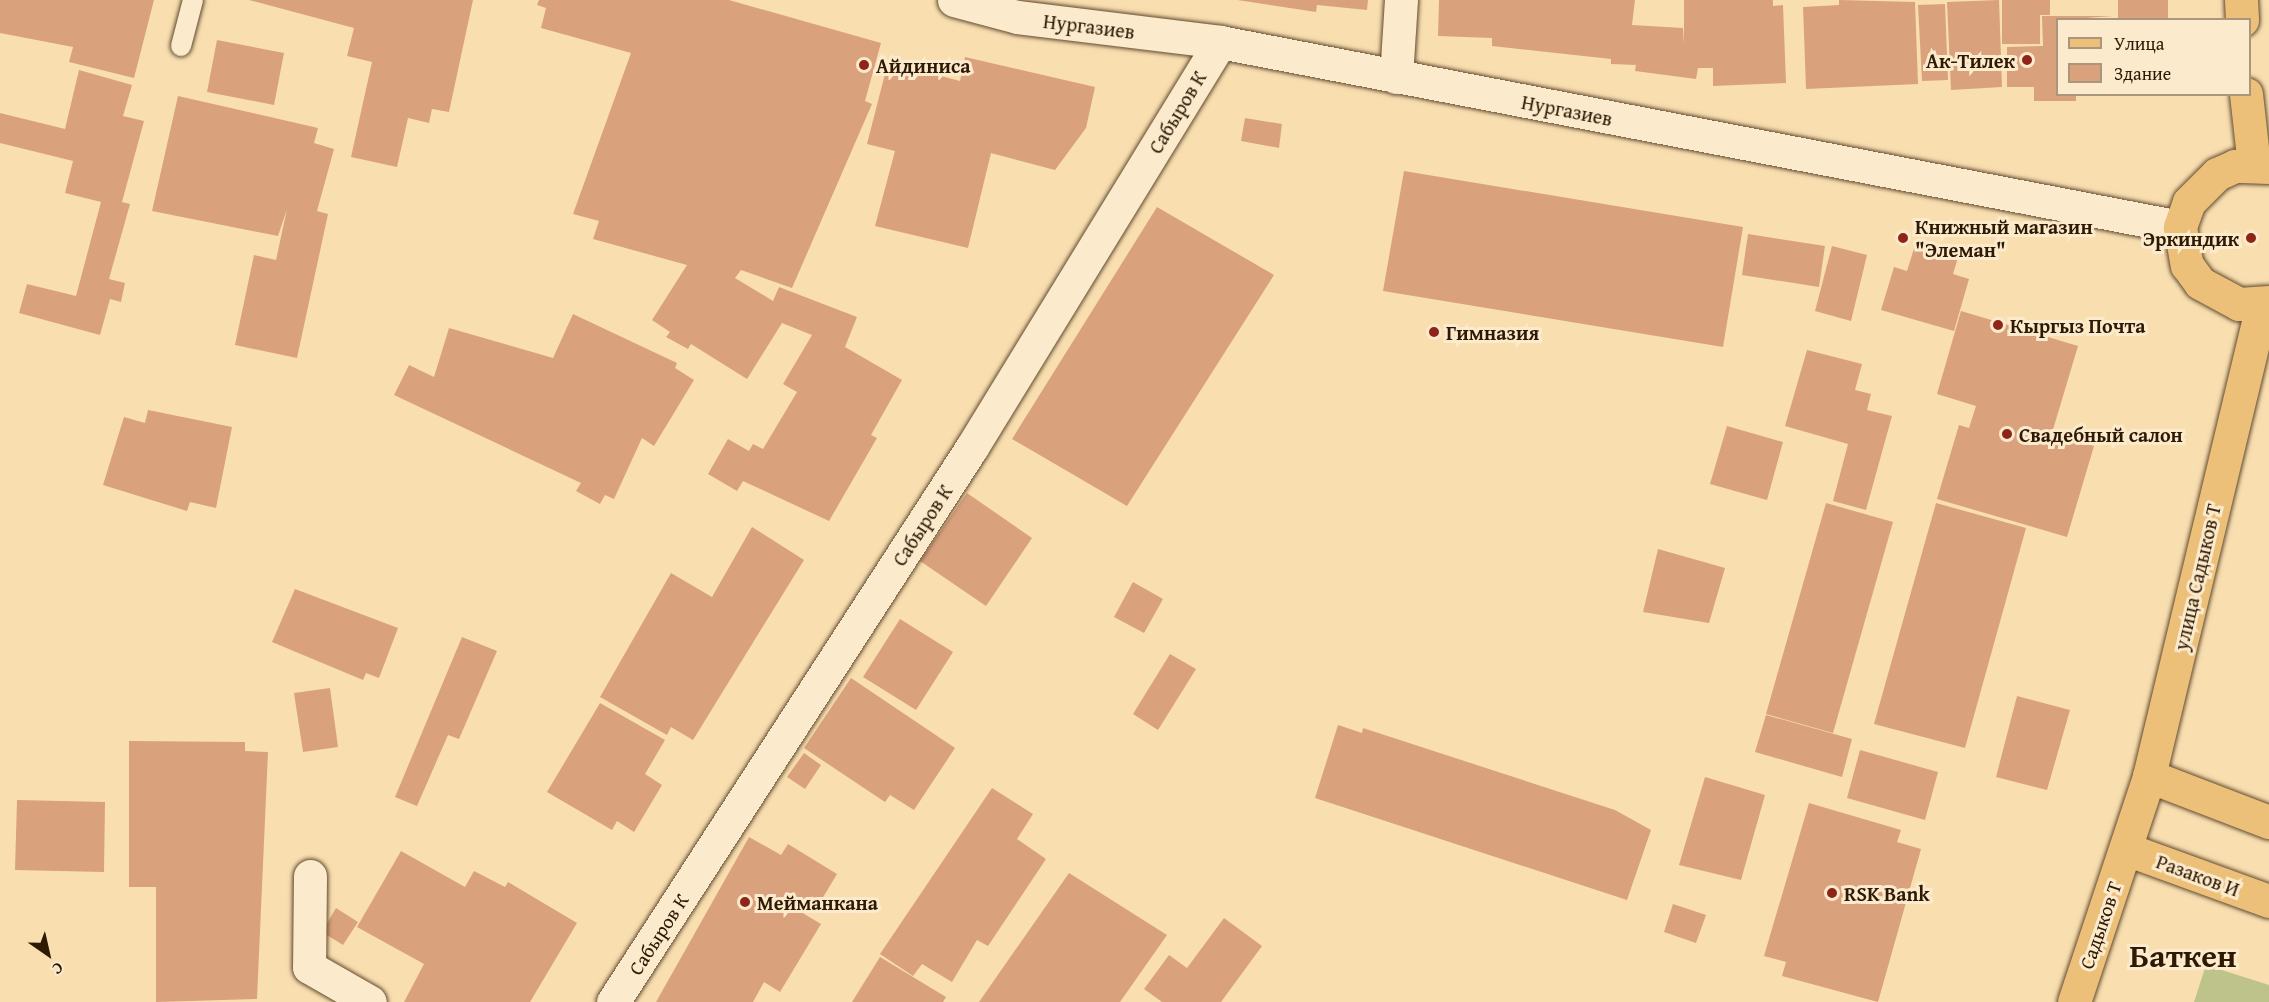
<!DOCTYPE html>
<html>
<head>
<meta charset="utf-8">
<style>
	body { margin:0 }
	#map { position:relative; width:2269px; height:1002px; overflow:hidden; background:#f9dfb0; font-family:"Gentium Book Plus",serif }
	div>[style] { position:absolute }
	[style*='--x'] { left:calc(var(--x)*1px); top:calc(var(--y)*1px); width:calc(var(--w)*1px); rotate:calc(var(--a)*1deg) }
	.green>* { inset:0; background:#bec28b }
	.building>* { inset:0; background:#daa17d }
	.roads { filter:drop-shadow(0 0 2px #614a30) drop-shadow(0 0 2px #614a30) }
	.lane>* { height:20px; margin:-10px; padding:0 10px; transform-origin:10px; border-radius:10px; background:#fbeacc }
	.street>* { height:33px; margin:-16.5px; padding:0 16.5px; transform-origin:16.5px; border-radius:16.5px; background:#fbeacc }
	.secondary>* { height:33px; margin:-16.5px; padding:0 16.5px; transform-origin:16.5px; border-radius:16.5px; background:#fbeacc }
	.primary>* { height:33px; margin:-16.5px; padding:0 16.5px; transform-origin:16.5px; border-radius:16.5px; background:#ecc078 }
	.highway>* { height:33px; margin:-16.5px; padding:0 16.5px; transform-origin:16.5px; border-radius:16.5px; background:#ecc078 }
	.dots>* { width:16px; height:16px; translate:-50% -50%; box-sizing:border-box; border:3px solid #fbeacc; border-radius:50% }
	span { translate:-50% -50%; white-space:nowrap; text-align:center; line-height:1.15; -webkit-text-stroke:6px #fbeacc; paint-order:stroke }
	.street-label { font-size:20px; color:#2e1905 }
	.poi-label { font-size:20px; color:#2e1905; font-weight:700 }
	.right { translate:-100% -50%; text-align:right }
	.left { translate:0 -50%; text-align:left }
	.town-label { font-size:32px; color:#2e1905; font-weight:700 }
	.legend { position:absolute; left:2056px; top:18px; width:195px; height:78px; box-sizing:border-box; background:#fbeacc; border:2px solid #a9967c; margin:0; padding:8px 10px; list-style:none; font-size:18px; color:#2e1905 }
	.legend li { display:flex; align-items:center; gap:12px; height:30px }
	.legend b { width:30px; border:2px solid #a9967c }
	.north { position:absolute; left:18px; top:924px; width:60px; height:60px; -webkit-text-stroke:4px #fbeacc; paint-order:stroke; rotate:146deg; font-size:16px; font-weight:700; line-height:24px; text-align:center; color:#2e1905 }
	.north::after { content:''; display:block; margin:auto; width:21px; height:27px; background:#2e1905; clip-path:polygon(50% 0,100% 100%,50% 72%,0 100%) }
</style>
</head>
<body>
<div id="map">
	<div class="green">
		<div style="clip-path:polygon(2206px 965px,2269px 985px,2269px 1002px,2194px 1002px)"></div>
	</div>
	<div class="building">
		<div style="clip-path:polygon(0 0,154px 0,134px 78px,69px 62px,73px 47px,0 33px)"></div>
		<div style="clip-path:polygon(249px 0,473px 0,449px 112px,432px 109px,429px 123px,408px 118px,397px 167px,351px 157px,372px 62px,347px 56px,354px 28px)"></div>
		<div style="clip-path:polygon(539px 0,729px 0,881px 43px,865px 101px,872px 104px,792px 288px,741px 270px,735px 278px,773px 301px,779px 287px,857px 317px,845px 347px,902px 380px,871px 435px,877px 438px,829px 521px,743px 481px,737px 491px,708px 474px,728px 439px,749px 451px,753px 444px,763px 449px,797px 392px,783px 384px,812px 335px,782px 323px,747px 379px,691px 344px,688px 349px,666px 337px,670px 332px,652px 320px,687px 265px,593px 239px,599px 221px,573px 214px,631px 53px,541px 28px,546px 8px,537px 5px)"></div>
		<div style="clip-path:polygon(1237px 0,1368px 0,1367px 10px,1317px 5px,1316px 12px)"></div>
		<div style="clip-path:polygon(1439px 0,1635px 0,1632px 25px,1683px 28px,1684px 45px,1684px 0,1773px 0,1773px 6px,1783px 5px,1786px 83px,1713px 86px,1713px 68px,1698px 68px,1696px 79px,1635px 71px,1636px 65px,1611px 64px,1611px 59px,1492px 46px,1492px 38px,1438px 36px)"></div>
		<div style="clip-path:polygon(1839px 0,1915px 2px,1918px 84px,1806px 89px,1803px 7px,1839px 5px)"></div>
		<div style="clip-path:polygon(1999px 0,2002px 87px,1951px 90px,1947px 2px)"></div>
		<div style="clip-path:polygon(2002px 0,2050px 0,2050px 15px,2040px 15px,2040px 44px,2002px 44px)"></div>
		<div style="clip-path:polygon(2118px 0,2168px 0,2168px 20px,2118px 20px)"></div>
		<div style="clip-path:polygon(1945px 4px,1948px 80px,1922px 81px,1918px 5px)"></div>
		<div style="clip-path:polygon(2042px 16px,2113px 16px,2058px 20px,2058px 94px,2076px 94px,2076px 101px,2034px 101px,2034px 87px,2007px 87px,2007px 47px,2043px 46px)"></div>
		<div style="clip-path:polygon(217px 40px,284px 53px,274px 105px,207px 92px)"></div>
		<div style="clip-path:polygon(965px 57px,1095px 87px,1086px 128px,1055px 170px,991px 153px,968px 248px,875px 226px,895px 151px,867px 144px,888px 62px,960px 81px)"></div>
		<div style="clip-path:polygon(79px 70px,132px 85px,123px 116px,144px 121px,122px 202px,130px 204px,109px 279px,125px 283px,121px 302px,110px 299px,100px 335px,19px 313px,27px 284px,76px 296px,101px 202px,65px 193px,73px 161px,0 143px,0 113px,65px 129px)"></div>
		<div style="clip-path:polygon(178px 96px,318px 128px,314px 143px,334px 149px,317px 211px,328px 214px,297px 358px,235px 345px,254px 255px,276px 260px,287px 209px,278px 236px,152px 211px)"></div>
		<div style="clip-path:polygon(1245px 118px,1282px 124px,1279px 148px,1241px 141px)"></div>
		<div style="clip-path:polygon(1404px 171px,1743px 227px,1723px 347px,1383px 291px)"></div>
		<div style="clip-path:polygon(1157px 207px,1274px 275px,1127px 506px,1012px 439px)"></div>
		<div style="clip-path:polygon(1748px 234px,1825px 246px,1819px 287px,1742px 275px)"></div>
		<div style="clip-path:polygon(1916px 242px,1959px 254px,1953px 274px,1969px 279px,1954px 331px,1881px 310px,1894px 267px,1907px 271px)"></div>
		<div style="clip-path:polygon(1832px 246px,1867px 255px,1851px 321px,1815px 311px)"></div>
		<div style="clip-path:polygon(1961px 311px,2078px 346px,2052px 433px,2094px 446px,2067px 537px,1937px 499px,1959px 425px,1969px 428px,1976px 406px,1937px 394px)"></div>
		<div style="clip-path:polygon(573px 314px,677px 363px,675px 368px,694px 380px,654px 446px,642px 438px,614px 499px,605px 495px,600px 504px,576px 491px,581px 483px,394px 395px,409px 365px,434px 377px,449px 328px,553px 358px)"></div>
		<div style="clip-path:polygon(1807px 350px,1862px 364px,1855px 390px,1871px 394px,1867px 410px,1892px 416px,1866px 510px,1833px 501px,1848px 444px,1785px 426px)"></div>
		<div style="clip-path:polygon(148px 410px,232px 427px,216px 508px,190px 502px,187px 511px,103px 485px,124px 417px,145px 423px)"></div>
		<div style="clip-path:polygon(1727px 426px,1783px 442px,1767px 500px,1710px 484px)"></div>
		<div style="clip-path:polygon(967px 493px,1032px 538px,986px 606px,920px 561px)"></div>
		<div style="clip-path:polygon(1826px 503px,1893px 522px,1833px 733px,1766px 714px)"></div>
		<div style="clip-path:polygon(1936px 503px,2026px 528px,1965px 748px,1874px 724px)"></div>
		<div style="clip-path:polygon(752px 527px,804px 560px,693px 740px,671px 727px,667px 735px,600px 697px,671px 573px,712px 597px)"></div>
		<div style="clip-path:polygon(1658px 549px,1725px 568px,1709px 623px,1643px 612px)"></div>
		<div style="clip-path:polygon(1133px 582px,1163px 599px,1144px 633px,1114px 617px)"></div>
		<div style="clip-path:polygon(295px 589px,398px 628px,379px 678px,366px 673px,363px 680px,272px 642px)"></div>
		<div style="clip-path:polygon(900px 619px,953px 652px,916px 710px,863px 677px)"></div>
		<div style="clip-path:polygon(462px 637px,497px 651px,459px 739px,448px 735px,417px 806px,395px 797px)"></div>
		<div style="clip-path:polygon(1170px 654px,1196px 669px,1158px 730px,1133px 714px)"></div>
		<div style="clip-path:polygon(851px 678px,955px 748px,914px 810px,890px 795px,885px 802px,804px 748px)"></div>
		<div style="clip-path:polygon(330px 688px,338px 747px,303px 752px,294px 693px)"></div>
		<div style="clip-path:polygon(2017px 696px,2070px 710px,2047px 790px,1996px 777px)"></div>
		<div style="clip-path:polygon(600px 703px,665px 740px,645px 774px,662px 785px,634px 832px,617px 821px,612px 830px,547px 792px)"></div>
		<div style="clip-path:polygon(1766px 715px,1852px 739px,1842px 777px,1755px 752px)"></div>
		<div style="clip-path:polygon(1338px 725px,1362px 733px,1363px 728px,1615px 810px,1651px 830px,1627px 900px,1315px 798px)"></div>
		<div style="clip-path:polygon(129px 741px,245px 742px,245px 751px,268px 752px,257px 999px,156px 1002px,156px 887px,129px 887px)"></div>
		<div style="clip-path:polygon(1860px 750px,1938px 772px,1925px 820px,1847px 798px)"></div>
		<div style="clip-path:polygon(804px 753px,821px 765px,805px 789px,787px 777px)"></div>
		<div style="clip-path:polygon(1705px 777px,1765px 795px,1741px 880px,1679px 865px)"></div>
		<div style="clip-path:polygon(992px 788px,1033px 814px,1017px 839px,1046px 859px,988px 946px,977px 940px,952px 982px,922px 964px,913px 976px,880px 954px)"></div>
		<div style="clip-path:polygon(17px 800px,105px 802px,104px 872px,15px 870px)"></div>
		<div style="clip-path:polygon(1809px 803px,1901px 830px,1897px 842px,1921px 849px,1878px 1002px,1782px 976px,1786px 962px,1764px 956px)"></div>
		<div style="clip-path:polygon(749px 837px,781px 855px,788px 844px,837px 874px,816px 909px,791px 895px,786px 903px,821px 924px,780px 992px,764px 982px,753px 1002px,656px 1002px)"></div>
		<div style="clip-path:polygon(401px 851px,465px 887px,474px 871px,505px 887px,508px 882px,577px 923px,530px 1002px,404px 1002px,424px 964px,357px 927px)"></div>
		<div style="clip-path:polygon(1069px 873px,1167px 935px,1120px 1002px,979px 1002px)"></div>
		<div style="clip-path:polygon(1673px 904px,1706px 915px,1696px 943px,1664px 932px)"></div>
		<div style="clip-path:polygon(336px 908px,358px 922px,343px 945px,322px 932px)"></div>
		<div style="clip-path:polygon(1224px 918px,1262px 946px,1221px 1002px,1162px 1002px,1144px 989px,1169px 955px,1187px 968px)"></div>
		<div style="clip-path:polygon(880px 957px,946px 997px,943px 1002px,852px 1002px)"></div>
	</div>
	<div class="roads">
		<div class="lane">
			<div style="--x:181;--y:46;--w:48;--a:-75.4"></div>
		</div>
		<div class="street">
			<div style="--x:1396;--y:77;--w:77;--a:-86.3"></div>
			<div style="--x:310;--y:876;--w:91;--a:90.6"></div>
			<div style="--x:309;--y:967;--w:70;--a:29.8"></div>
		</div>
		<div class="secondary">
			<div style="--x:954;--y:0;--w:65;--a:15.1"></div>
			<div style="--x:1017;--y:17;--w:205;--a:7"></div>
			<div style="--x:1220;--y:42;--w:978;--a:10.91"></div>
			<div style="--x:613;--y:1002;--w:661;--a:-57.1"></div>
			<div style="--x:972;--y:447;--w:475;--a:-58.5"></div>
		</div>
		<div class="primary">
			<div style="--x:2149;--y:776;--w:129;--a:21"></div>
			<div style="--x:2126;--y:849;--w:152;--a:20"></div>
		</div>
		<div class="highway">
			<div style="--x:2241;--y:0;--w:20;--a:87"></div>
			<div style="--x:2246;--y:94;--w:71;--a:83.6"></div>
			<div style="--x:2269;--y:167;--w:34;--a:-178"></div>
			<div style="--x:2235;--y:166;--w:20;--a:156"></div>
			<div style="--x:2217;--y:174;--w:40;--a:135"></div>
			<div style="--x:2189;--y:202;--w:27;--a:110"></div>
			<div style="--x:2180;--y:227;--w:39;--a:80"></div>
			<div style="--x:2187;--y:265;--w:22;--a:54"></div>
			<div style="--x:2200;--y:283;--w:44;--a:28.3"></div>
			<div style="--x:2239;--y:304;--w:30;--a:-4"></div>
			<div style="--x:2074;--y:1002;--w:238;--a:-71.6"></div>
			<div style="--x:2149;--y:776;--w:484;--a:-76.5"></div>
		</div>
	</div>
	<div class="dots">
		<div style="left:2027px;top:60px;background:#8f2418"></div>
		<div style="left:864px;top:65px;background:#8f2418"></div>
		<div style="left:1903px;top:238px;background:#8f2418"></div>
		<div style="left:2251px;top:238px;background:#8f2418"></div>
		<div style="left:1998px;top:325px;background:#8f2418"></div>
		<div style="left:1434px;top:332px;background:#8f2418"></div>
		<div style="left:2007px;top:434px;background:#8f2418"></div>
		<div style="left:1832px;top:893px;background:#8f2418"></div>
		<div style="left:745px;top:902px;background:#8f2418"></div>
	</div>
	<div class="street-label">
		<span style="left:1089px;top:26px;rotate:7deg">Нургазиев</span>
		<span style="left:1567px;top:110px;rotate:11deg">Нургазиев</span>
		<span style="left:1177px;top:112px;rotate:-59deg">Сабыров К</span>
		<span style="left:922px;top:525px;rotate:-57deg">Сабыров К</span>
		<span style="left:2197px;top:577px;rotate:-77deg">улица Садыков Т</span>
		<span style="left:2198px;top:875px;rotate:20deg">Разаков И</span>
		<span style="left:2100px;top:925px;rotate:-71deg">Садыков Т</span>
		<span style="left:658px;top:934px;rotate:-57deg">Сабыров К</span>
	</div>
	<div class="poi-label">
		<span class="right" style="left:2015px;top:60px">Ак-Тилек</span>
		<span class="left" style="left:876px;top:65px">Айдиниса</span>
		<span class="left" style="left:1915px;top:238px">Книжный магазин<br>"Элеман"</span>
		<span class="right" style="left:2239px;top:238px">Эркиндик</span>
		<span class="left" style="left:2010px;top:325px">Кыргыз Почта</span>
		<span class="left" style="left:1446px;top:332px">Гимназия</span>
		<span class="left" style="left:2019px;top:434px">Cвадебный салон</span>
		<span class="left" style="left:1844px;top:893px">RSK Bank</span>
		<span class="left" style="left:757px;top:902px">Мейманкана</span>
	</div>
	<div class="town-label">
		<span style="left:2183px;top:956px">Баткен</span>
	</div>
	<ul class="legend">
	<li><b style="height:8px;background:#ecc078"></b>Улица</li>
	<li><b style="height:16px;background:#daa17d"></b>Здание</li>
	</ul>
	<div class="north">С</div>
</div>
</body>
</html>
